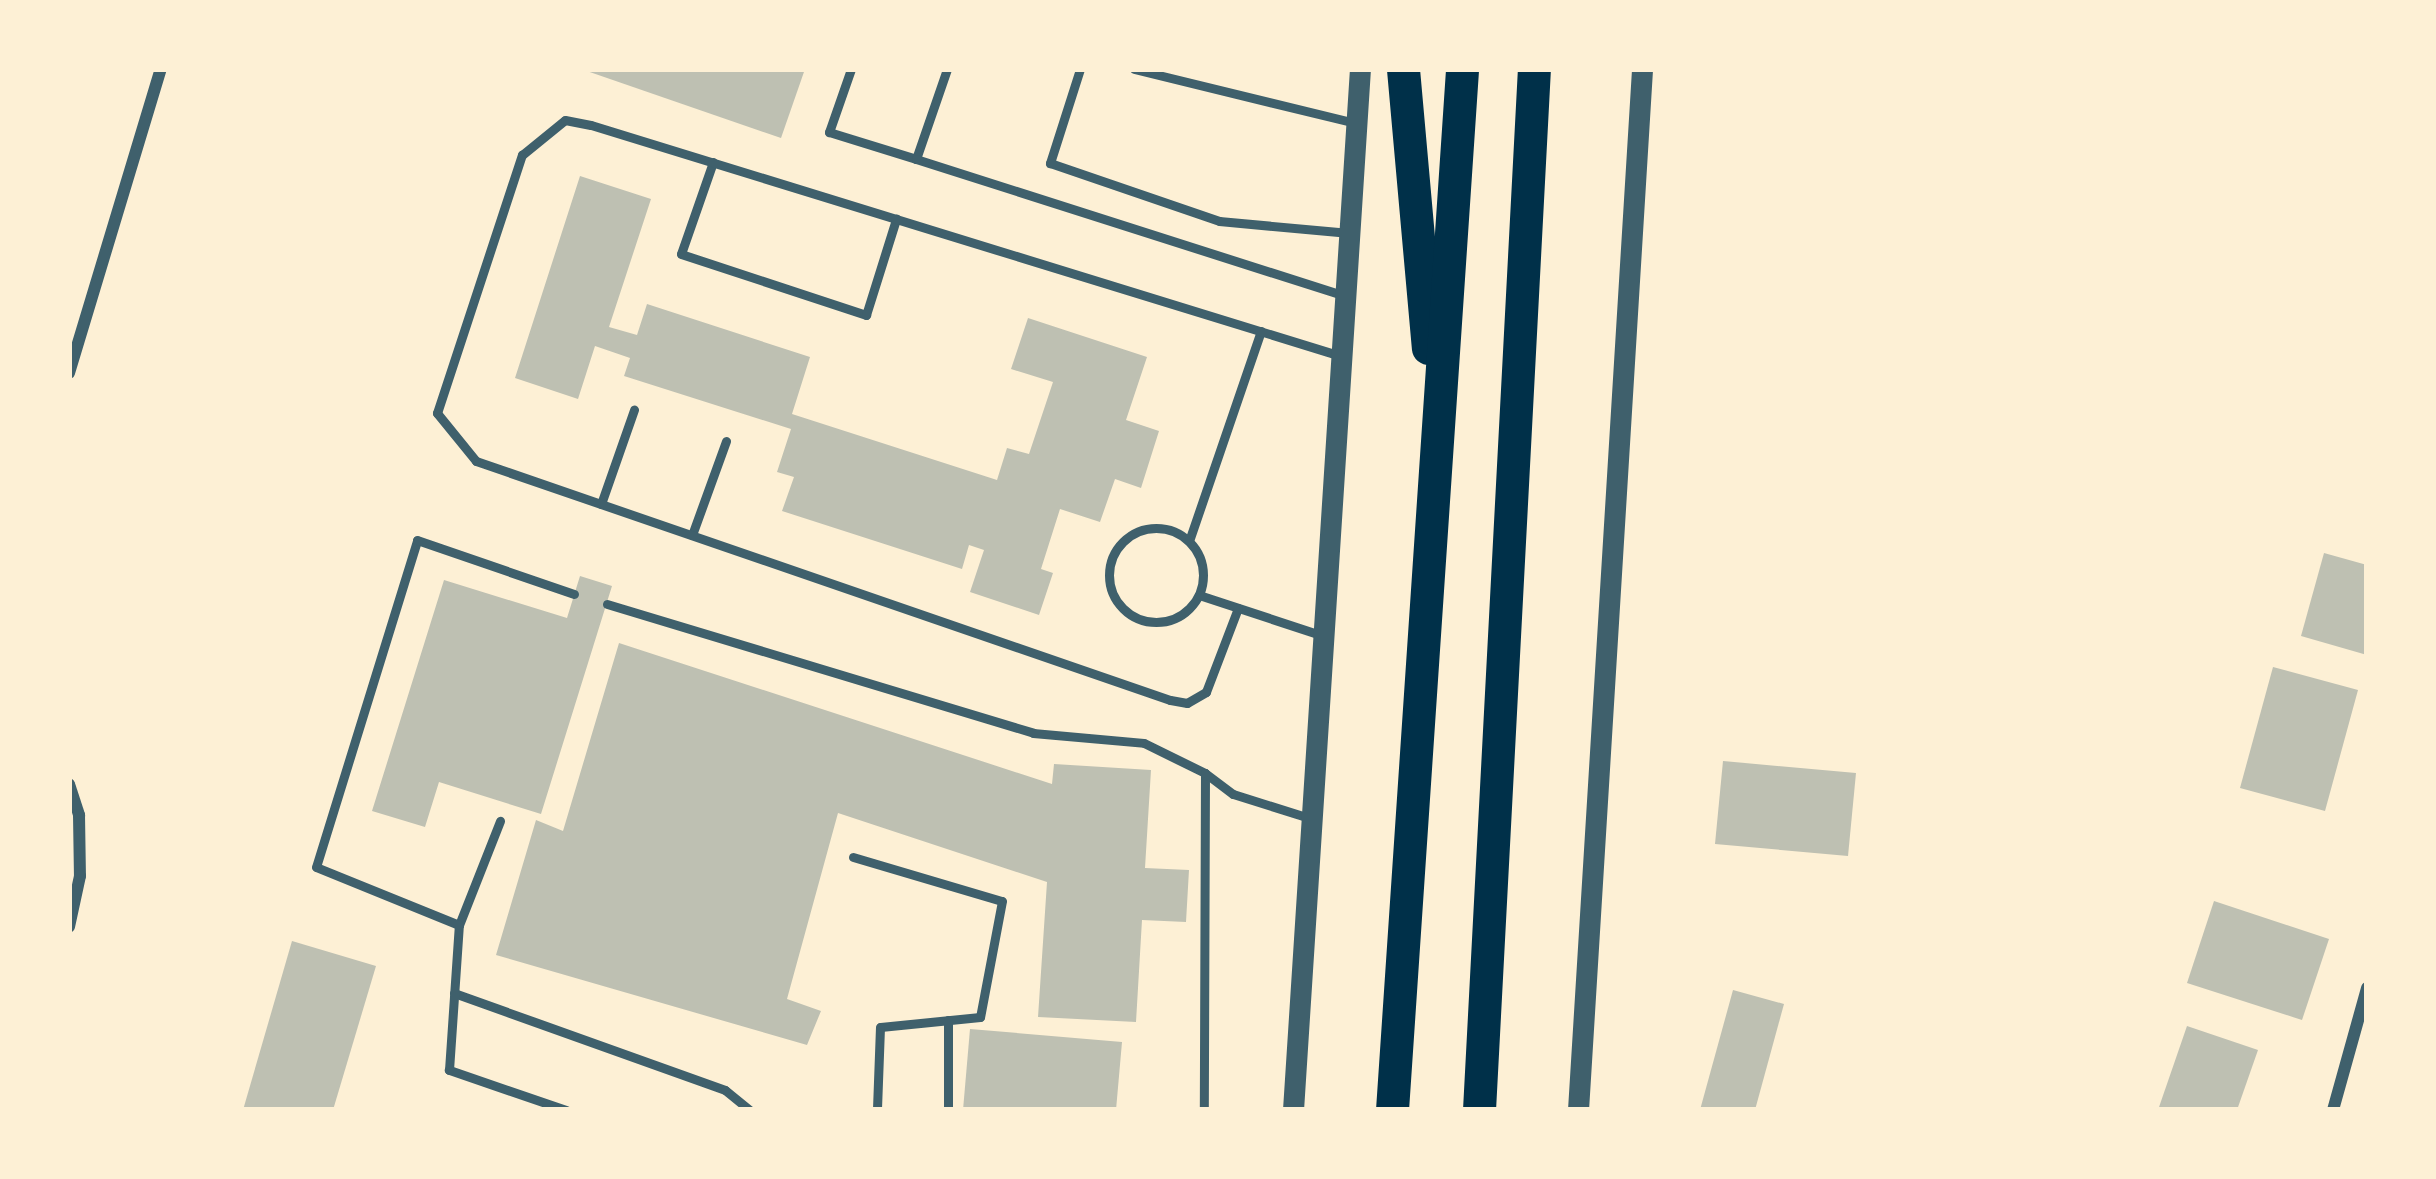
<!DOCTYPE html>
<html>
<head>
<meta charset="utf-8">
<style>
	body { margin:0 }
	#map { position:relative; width:2436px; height:1179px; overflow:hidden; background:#fdf0d5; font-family:"Fira Sans Condensed",sans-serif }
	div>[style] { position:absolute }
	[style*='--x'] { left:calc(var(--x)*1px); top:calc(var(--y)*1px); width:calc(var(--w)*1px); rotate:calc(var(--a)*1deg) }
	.building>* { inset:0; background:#bec0b2 }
	.service>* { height:9px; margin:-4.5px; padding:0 4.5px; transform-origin:4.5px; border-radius:4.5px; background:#3f606c }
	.service>.ring { margin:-4.5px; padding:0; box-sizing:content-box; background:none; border:9px solid #3f606c; border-radius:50% }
	.minor>* { height:12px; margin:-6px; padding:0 6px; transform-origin:6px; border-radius:6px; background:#3f606c }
	.tertiary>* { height:21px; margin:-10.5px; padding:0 10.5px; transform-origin:10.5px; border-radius:10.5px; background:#3f606c }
	.motorway>* { height:33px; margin:-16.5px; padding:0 16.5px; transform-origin:16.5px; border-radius:16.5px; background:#003049 }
	span { translate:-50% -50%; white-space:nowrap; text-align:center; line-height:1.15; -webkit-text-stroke:12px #fdf0d5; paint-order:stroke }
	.frame { position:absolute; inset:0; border:72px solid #fdf0d5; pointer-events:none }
</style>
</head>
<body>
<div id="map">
	<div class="building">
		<div style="clip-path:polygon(581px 69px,805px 69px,781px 138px)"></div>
		<div style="clip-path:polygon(580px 176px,651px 199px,609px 327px,637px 335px,647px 304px,810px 357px,792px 414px,997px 480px,1007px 448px,1029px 454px,1053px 382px,1011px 369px,1028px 318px,1147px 357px,1126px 420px,1159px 431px,1141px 488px,1115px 479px,1100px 522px,1060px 509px,1041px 569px,1053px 573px,1039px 615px,970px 592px,984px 550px,969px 545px,962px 569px,782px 511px,794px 477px,777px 472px,791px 429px,624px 376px,630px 358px,595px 346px,578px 399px,515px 378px)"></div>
		<div style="clip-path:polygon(2324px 553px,2367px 565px,2367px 655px,2301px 636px)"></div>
		<div style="clip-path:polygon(580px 576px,612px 586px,541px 814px,439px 782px,425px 827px,372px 811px,444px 580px,567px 618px)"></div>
		<div style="clip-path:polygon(619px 643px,1052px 784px,1054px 764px,1151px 770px,1145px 868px,1189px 870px,1186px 922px,1142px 920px,1136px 1022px,1038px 1017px,1047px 882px,838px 813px,787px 999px,821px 1011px,807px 1045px,496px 955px,536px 820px,563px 831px)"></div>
		<div style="clip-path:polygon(2273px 667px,2358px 690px,2325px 811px,2240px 788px)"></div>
		<div style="clip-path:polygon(1723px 761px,1856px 773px,1848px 856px,1715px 844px)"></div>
		<div style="clip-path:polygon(2214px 901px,2329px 939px,2302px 1020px,2187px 983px)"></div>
		<div style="clip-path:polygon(292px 941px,376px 966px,333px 1110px,243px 1110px)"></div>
		<div style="clip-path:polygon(1733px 990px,1784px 1004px,1755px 1110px,1700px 1110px)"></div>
		<div style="clip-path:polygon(2187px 1026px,2258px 1050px,2237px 1110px,2158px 1110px)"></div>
		<div style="clip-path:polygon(970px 1029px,1122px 1042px,1116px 1110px,963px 1110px)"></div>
	</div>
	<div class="service">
		<div style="--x:851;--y:69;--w:67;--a:109.2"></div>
		<div style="--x:829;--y:132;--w:91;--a:17.2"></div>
		<div style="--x:916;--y:159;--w:95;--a:-71"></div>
		<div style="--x:1080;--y:69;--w:99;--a:107.7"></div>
		<div style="--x:1050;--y:163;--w:179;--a:18.9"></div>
		<div style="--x:1219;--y:221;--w:131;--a:5.3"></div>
		<div style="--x:1134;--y:69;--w:228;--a:13.7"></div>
		<div style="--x:916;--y:159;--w:450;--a:17.7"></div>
		<div style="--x:713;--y:162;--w:97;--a:109.2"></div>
		<div style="--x:681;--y:254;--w:195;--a:18.2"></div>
		<div style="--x:866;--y:315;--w:101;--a:-72.6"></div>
		<div style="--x:601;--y:504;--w:100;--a:-70.7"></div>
		<div class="ring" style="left:1109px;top:528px;width:85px;height:85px"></div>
		<div style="--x:692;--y:535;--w:100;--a:-70.1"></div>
		<div style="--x:1189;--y:541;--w:222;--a:-71.1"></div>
		<div style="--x:1199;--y:595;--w:132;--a:18.2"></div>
		<div style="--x:607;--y:604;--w:445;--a:16.8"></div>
		<div style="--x:1033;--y:733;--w:111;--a:5.1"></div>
		<div style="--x:1144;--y:743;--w:68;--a:26.2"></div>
		<div style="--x:1205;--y:773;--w:337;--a:90.2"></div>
		<div style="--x:1238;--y:608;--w:90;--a:110.9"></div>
		<div style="--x:1206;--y:692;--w:22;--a:150"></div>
		<div style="--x:1187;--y:703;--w:17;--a:-170"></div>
		<div style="--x:1170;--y:700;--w:734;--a:-161"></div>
		<div style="--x:476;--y:461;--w:62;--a:-129.1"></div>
		<div style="--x:437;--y:413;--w:272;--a:-71.8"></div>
		<div style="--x:522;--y:155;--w:55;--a:-39.1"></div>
		<div style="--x:565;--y:120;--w:26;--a:11"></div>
		<div style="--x:591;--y:125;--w:785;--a:17.12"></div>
		<div style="--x:1205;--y:773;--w:35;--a:37"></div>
		<div style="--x:1233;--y:794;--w:80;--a:17.5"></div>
		<div style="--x:853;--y:857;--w:155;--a:16.5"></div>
		<div style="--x:1002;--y:901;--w:118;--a:100.7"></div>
		<div style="--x:980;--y:1017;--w:100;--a:174.3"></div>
		<div style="--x:880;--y:1027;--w:83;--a:92.1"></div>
		<div style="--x:459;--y:925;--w:112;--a:-68.5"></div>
		<div style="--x:454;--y:993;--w:288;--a:19.7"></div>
		<div style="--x:725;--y:1090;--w:32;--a:39"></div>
		<div style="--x:948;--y:1020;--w:90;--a:90"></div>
		<div style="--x:566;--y:1110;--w:124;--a:-161.1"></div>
		<div style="--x:449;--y:1070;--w:145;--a:-86.1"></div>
		<div style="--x:459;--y:925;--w:154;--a:-157.9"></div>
		<div style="--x:316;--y:867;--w:342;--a:-72.8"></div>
		<div style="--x:417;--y:540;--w:166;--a:19"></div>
	</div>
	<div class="minor">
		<div style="--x:69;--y:373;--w:318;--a:-73.2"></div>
		<div style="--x:69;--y:784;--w:33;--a:72"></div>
		<div style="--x:79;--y:815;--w:61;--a:89.1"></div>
		<div style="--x:80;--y:876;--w:52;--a:102.2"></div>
		<div style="--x:2333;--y:1110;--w:127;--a:-74.4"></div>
	</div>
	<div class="tertiary">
		<div style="--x:1293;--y:1110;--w:1043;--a:-86.32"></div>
		<div style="--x:1578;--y:1110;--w:1043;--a:-86.48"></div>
	</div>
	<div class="motorway">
		<div style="--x:1403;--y:69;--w:280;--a:84.9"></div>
		<div style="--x:1392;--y:1110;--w:1043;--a:-86.15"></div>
		<div style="--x:1479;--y:1110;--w:1042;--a:-86.98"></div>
	</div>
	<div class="frame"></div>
</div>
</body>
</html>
